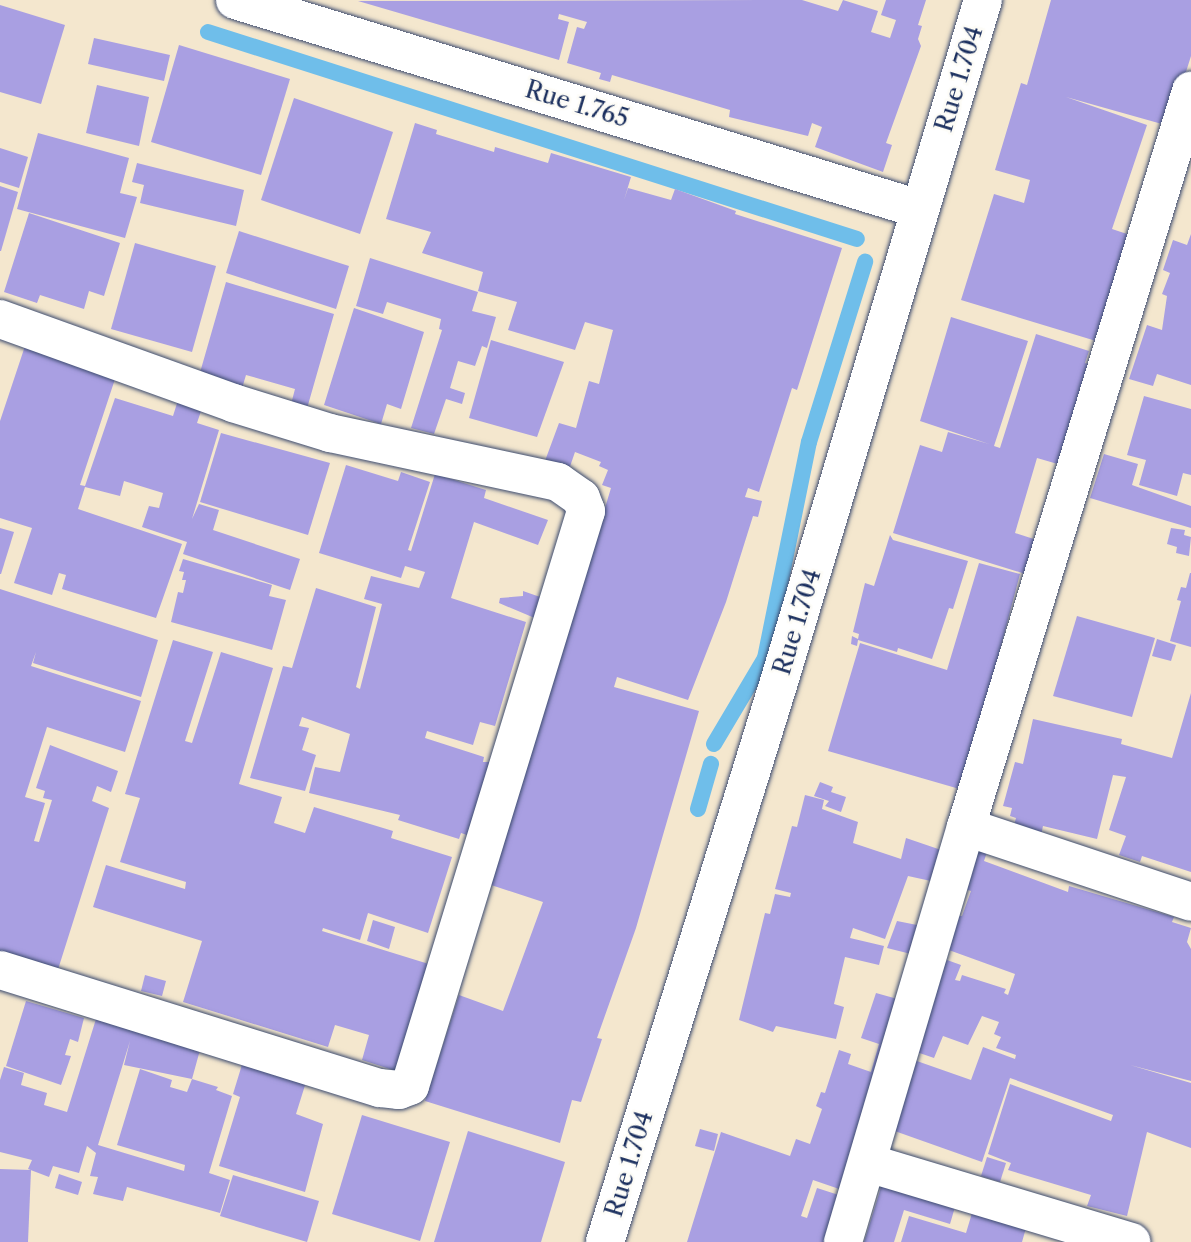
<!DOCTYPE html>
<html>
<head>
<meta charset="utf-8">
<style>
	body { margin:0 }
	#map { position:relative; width:1191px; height:1242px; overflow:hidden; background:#f4e7ce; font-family:"Libre Caslon Text",serif }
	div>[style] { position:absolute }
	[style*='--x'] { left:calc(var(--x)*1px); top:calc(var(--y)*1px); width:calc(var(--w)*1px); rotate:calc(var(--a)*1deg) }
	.stream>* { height:16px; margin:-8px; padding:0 8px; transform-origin:8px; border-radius:8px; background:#6fbeea }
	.building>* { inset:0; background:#a99fe2 }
	.roads { filter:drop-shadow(0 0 2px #3c4b6f) drop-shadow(0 0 2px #3c4b6f) }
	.minor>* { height:38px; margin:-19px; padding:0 19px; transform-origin:19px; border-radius:19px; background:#fff }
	span { translate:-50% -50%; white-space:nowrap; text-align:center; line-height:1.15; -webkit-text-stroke:5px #fdfcf7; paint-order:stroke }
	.street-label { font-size:24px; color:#1b2f5e }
</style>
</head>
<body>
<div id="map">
	<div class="stream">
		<div style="--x:208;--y:32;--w:681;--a:17.69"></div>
		<div style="--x:714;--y:744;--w:100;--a:-59.3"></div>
		<div style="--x:765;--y:658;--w:220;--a:-78.5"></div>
		<div style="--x:809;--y:442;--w:189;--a:-72.7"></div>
		<div style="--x:698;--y:809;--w:47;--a:-73.9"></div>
	</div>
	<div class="building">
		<div style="clip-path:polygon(802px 0,838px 11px,843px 0,878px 11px,871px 32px,890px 38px,896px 20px,881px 15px,886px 0,926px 0,918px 25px,922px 26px,918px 39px,921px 46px,886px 143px,892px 145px,883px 172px,815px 147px,822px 127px,812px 123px,808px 136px,729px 117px,730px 110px,612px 75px,610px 82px,599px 79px,601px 73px,567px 63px,577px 27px,584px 29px,587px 22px,559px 14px,558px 19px,569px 22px,559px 60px,358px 1px)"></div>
		<div style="clip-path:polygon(1051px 0,1191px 0,1191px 56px,1169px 126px,1066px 97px,1147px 125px,1112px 229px,1136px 237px,1106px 344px,961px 300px,994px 194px,1024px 203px,1030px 180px,995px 170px,1021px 83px,1027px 85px)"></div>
		<div style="clip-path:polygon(0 5px,65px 25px,41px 104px,0 92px)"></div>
		<div style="clip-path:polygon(94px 38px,170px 55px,164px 81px,88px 64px)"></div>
		<div style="clip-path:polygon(179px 45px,290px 79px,261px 175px,151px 142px)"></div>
		<div style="clip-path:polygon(97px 85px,149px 97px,139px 146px,86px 133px)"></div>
		<div style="clip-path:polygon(294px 98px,393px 132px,360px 234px,261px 200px)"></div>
		<div style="clip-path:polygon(415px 123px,437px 130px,436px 134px,494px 152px,495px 147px,548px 163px,551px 153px,631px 177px,624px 200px,628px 188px,671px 200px,675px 189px,736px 211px,735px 214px,842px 248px,797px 390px,792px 388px,759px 492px,748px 488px,745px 497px,762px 501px,758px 517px,753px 516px,726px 602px,688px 700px,617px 677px,614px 687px,699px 711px,636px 928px,597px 1038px,602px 1039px,581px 1102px,572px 1100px,560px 1143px,425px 1101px,459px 995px,503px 1011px,543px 902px,491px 885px,611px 488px,602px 485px,608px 470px,599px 466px,601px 462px,575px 452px,566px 478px,542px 469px,559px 423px,576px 428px,589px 381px,599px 384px,613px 330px,585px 322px,575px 350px,508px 330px,517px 302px,478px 291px,483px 272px,422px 253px,431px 232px,386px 219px)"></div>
		<div style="clip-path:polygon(38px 133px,129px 158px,120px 193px,137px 197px,125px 238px,17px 209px)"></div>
		<div style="clip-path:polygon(0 148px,28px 157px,19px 188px,0 182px)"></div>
		<div style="clip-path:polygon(137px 163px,244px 190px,236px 226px,140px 203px,144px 185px,132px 182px)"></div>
		<div style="clip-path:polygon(0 186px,18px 192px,1px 251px,0 251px)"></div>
		<div style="clip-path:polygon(29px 213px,120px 243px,104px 296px,89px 291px,84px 309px,40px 295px,37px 303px,4px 292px)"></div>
		<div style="clip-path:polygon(239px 231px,349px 266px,336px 309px,226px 273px)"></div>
		<div style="clip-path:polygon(1191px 234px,1191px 385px,1157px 374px,1153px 386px,1129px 379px,1147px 325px,1162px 330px,1167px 296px,1162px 294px,1170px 273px,1163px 270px,1173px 240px,1187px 245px)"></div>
		<div style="clip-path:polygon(135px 243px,216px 266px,192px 352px,111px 329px)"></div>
		<div style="clip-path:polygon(370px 258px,478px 292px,472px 311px,496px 317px,487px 348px,482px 346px,475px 366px,458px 361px,450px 388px,465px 393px,462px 404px,446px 399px,434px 434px,411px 428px,442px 330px,439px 329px,441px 319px,387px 302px,383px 314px,356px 306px)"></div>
		<div style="clip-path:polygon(226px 282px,334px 314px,306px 412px,290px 408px,295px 389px,246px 375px,240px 395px,197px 383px)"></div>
		<div style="clip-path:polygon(354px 308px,424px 332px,401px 409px,387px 404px,381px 424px,324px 405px)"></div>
		<div style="clip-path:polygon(951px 317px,1028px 341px,994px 446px,1000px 448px,1036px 334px,1089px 351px,1085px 363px,1095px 366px,1068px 467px,1037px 458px,1015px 533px,1043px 542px,1032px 576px,893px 533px,920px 445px,942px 452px,948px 432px,989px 444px,920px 421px)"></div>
		<div style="clip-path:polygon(491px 340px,564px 362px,537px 437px,469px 418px)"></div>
		<div style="clip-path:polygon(25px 346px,116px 376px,80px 485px,85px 486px,115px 398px,173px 416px,179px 397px,203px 405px,197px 423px,219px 430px,192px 519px,199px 504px,219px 510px,213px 530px,300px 559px,290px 590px,183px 554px,187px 542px,142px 527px,149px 506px,159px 508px,163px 493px,124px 481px,120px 496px,85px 487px,78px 509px,182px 544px,156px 618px,62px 589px,66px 575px,59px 573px,52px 595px,14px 583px,32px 528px,0 518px,0 421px)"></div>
		<div style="clip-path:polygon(1144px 396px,1191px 409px,1191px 475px,1183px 473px,1177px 496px,1139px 485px,1146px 460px,1127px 455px)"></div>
		<div style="clip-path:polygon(221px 433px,330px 463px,308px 535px,200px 502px)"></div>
		<div style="clip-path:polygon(1104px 454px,1138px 464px,1132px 485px,1191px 506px,1191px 528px,1090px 498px)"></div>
		<div style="clip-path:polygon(346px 465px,398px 481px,401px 472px,430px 482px,408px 550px,411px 551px,435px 474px,486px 490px,484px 498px,548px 520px,538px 545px,474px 522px,451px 598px,526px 622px,495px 726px,480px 722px,473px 745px,427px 731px,425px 738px,484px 757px,483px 762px,490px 762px,467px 835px,461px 833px,459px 839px,398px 820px,400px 815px,309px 793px,315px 767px,340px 772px,350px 734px,302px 717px,299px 726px,309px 728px,302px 750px,316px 755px,305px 791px,250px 778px,283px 666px,292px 668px,316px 588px,376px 607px,356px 687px,360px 689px,382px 604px,364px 599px,371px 576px,419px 588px,425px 572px,405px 566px,401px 578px,319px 553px)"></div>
		<div style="clip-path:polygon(0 528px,14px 532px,1px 574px,0 574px)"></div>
		<div style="clip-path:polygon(1171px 528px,1185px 530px,1184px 535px,1191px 537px,1189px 556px,1176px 553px,1177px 547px,1167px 544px)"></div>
		<div style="clip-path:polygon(890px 535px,893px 540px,968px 561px,953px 609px,949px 608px,932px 659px,898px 648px,897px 652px,858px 640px,857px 646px,851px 644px,852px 636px,858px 639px,859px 634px,853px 632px,865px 583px,874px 586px)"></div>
		<div style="clip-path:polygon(183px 559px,272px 585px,269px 596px,286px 600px,272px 650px,171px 622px,178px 592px,183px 593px,186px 580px,182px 580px,184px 572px,179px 571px)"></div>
		<div style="clip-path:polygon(979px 563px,1020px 574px,963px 790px,828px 751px,860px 643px,947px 670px)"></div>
		<div style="clip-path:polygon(1190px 573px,1191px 573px,1191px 647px,1170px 641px,1181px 601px,1177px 600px,1181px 587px,1186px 588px)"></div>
		<div style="clip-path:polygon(0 589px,158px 640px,141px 697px,33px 663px,36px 652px,31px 666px,141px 701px,125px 752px,47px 727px,25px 797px,45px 803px,34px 841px,39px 842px,52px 800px,43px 798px,45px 791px,36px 788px,50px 745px,118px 771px,111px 792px,97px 786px,92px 801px,109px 808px,55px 979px,0 961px)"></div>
		<div style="clip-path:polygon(523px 591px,543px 598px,537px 619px,499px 603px,500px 598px,523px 596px)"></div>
		<div style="clip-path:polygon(1077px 616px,1155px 638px,1132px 717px,1053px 696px)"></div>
		<div style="clip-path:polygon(1157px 639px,1176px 645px,1171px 661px,1152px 656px)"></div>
		<div style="clip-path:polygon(173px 640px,213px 652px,185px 741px,192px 743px,221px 652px,273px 668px,239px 784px,282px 797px,274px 823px,305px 833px,314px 807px,393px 831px,391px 838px,452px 857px,428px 933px,368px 913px,360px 940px,323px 928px,322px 931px,432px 965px,399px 1072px,362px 1060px,369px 1035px,335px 1025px,328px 1047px,183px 1002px,202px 941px,93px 907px,106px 865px,185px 889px,186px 882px,120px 862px,140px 798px,125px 794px)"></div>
		<div style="clip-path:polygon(1191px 693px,1191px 872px,1142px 856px,1140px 862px,1119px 855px,1126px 836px,1109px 830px,1126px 777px,1113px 775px,1097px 839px,1043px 826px,1041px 835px,1013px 829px,1016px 818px,1010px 816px,1012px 808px,1003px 806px,1015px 762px,1023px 764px,1033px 719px,1122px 739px,1121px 744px,1172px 758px)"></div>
		<div style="clip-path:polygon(820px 782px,833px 787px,831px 792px,846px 797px,841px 812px,825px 806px,829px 801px,814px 796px)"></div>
		<div style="clip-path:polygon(805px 795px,824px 800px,822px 809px,858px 822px,853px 843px,901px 859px,906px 838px,947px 852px,940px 883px,908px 876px,885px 939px,853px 928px,850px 938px,884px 946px,879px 965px,845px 957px,834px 1004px,844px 1007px,836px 1039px,776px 1026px,773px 1032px,739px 1020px,765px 913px,770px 914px,775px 894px,790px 897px,791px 893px,775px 889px,792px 826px,797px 827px)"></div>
		<div style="clip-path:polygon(968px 842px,988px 849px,984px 861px,1068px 892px,1069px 886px,1174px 917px,1172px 922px,1191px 928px,1187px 942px,1191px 949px,1191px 1081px,1130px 1065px,1191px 1083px,1191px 1148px,1147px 1132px,1127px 1216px,1087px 1206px,1091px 1195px,1008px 1170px,1011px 1163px,988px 1154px,1010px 1084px,1111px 1121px,1113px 1115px,1010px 1078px,982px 1162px,889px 1129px,914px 1060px,971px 1080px,983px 1047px,1015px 1059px,1016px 1055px,996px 1048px,1001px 1037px,994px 1034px,999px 1022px,982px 1016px,968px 1045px,943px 1036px,934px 1058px,905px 1048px,947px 960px,961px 965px,955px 980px,960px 981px,962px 975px,1006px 989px,1004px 993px,1008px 995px,1015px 974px,935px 945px,947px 915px,962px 916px,971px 891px,953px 885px)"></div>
		<div style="clip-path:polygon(373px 920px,395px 927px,389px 949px,367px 941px)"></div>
		<div style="clip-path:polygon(897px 921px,922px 926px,915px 955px,887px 948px)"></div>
		<div style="clip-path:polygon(145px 975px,166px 981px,162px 996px,141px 991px)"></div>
		<div style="clip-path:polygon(876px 993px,901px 1000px,845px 1191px,813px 1180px,801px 1216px,807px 1218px,817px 1188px,848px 1198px,835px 1242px,687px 1242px,721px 1132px,790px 1156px,796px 1139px,810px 1144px,822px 1109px,816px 1106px,821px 1092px,825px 1093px,839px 1050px,851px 1054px,848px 1064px,871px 1072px,879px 1044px,861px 1038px)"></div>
		<div style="clip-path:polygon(26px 1001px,84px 1018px,78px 1042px,70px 1039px,65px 1055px,71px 1056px,61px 1085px,6px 1066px)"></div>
		<div style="clip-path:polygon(96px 1019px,200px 1050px,192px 1079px,124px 1065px,130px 1041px,98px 1145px,184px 1171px,185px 1165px,117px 1145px,140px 1069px,172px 1080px,170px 1087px,187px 1092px,192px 1079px,218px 1087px,216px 1090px,232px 1096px,209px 1173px,230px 1180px,220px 1213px,127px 1187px,123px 1201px,93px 1194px,98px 1177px,90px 1176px,96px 1153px,87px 1146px,79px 1173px,53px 1166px,49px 1177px,28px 1169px,32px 1160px,0 1152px,0 1080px,4px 1067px,24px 1073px,21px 1085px,47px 1093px,44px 1105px,67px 1112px)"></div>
		<div style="clip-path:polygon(244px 1058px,307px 1079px,296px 1114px,323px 1124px,305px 1192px,219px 1166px,240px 1097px,233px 1094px)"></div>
		<div style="clip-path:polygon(362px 1115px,450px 1142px,420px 1241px,332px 1214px)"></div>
		<div style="clip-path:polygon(700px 1129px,718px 1134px,714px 1151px,695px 1146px)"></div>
		<div style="clip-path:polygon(468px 1131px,565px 1162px,541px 1242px,434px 1242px)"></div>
		<div style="clip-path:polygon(987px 1157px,1006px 1163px,1000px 1182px,981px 1176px)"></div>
		<div style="clip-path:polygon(0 1169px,31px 1170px,28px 1242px,0 1242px)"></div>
		<div style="clip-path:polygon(59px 1174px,82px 1182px,78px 1195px,55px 1188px)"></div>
		<div style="clip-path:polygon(233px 1175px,319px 1201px,307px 1242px,220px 1216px)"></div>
		<div style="clip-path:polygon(882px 1184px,955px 1207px,950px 1224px,904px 1210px,894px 1242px,864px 1242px)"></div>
		<div style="clip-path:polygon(972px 1213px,1026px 1228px,1022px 1242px,901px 1242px,909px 1216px,966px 1233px)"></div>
	</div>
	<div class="roads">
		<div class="minor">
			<div style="--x:235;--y:0;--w:715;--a:16.99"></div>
			<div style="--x:0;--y:319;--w:248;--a:19.8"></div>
			<div style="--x:233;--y:403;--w:102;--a:17.2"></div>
			<div style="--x:330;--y:433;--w:233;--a:12.1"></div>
			<div style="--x:558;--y:482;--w:28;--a:35"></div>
			<div style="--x:581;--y:498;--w:14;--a:69"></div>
			<div style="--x:586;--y:511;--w:601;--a:107.02"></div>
			<div style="--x:410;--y:1086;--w:12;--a:160"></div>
			<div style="--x:399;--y:1090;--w:20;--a:-174"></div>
			<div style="--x:379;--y:1088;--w:397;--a:-162.7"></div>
			<div style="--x:966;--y:827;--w:237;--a:18.4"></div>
			<div style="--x:868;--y:1163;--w:275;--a:16.7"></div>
			<div style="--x:605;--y:1242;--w:586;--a:-72.74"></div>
			<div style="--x:779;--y:682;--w:712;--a:-73.35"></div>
			<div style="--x:843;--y:1242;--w:433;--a:-73.5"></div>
			<div style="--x:966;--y:827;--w:770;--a:-73"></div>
		</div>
	</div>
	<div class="street-label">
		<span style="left:959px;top:79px;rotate:-73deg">Rue 1.704</span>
		<span style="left:577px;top:104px;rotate:17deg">Rue 1.765</span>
		<span style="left:797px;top:622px;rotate:-73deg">Rue 1.704</span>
		<span style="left:629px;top:1164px;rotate:-73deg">Rue 1.704</span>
	</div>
</div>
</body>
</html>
